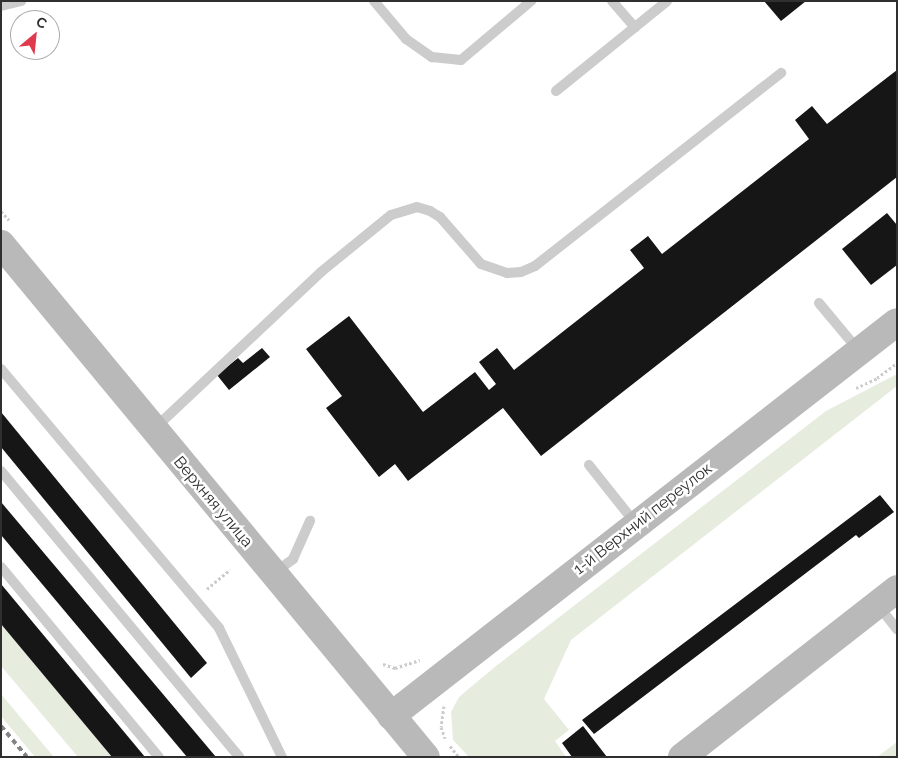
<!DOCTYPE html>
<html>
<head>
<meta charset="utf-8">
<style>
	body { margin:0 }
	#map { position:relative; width:898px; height:758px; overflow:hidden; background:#fff; font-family:Raleway,sans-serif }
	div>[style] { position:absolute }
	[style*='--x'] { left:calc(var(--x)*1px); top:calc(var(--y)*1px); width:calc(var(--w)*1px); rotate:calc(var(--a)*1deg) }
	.green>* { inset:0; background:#e6ecde }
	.building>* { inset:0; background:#161616 }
	.path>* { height:3px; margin-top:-1.5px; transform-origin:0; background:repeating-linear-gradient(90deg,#ccc 0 2.5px,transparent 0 5px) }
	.lane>* { height:10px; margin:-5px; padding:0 5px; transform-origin:5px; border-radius:5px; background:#ccc }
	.secondary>* { height:28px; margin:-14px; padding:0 14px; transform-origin:14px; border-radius:14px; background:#b9b9b9 }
	.rail>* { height:4px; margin-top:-2px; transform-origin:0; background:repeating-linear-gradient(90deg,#848484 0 5px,transparent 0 9px) }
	span { translate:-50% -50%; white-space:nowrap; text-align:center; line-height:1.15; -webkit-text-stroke:5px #fff; paint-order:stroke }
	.street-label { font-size:16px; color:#2f2f2f }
	.frame { position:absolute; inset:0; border:2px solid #2f2f2f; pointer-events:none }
	.north { position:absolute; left:10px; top:10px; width:50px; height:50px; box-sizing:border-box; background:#fff; border:1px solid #acacac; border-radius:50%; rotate:28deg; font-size:14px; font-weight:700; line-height:20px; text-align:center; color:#2f2f2f }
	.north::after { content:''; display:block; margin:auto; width:18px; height:22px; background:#e0384d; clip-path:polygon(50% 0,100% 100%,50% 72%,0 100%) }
</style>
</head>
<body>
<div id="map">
	<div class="green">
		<div style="clip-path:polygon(897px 374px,897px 386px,571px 640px,544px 699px,569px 730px,555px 741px,566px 757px,469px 757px,453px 740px,451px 712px,459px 697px,496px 666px,826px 411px)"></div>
		<div style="clip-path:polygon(1px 624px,112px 757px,78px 757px,1px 666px)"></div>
		<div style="clip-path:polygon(1px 694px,16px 712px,54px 757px,35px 757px,1px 716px)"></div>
		<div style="clip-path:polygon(897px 742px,897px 757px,877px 757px)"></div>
	</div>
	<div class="building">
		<div style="clip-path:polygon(764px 1px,806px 1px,781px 21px)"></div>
		<div style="clip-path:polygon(897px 70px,897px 177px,541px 456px,503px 408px,408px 481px,395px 464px,379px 477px,326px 408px,342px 396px,306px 349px,349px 316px,423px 412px,475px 372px,489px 390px,496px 384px,479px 362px,497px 348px,514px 370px,644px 268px,630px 250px,648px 236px,662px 254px,809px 139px,795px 120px,812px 106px,827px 124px)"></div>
		<div style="clip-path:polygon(887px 213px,897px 225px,897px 265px,871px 285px,842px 249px)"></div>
		<div style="clip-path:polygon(262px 348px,270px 357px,229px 390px,217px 375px,238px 358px,243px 363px)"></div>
		<div style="clip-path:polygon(1px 412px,207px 663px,191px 678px,1px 447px)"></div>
		<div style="clip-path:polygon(880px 495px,894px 512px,859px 538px,856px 535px,594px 734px,582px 720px)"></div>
		<div style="clip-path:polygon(1px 502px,216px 757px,187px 757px,1px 535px)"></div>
		<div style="clip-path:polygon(1px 584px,145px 757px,112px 757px,1px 624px)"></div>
		<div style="clip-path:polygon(583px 726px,607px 757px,572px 757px,562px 743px)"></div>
	</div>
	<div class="path">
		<div style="--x:1;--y:211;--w:12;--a:48"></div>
		<div style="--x:856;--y:388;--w:23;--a:-25"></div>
		<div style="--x:877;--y:378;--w:25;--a:-37"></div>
		<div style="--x:207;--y:589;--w:30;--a:-40"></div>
		<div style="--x:383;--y:664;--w:13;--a:18"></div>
		<div style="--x:395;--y:668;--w:26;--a:-18"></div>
		<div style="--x:444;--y:706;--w:21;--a:98"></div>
		<div style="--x:441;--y:727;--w:12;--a:70"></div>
		<div style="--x:450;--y:746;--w:14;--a:51"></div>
	</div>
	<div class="lane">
		<div style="--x:374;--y:1;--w:50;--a:49.9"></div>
		<div style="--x:406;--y:39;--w:32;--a:35"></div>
		<div style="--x:432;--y:57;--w:29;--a:6"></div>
		<div style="--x:461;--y:60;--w:92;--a:-40.1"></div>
		<div style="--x:612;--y:1;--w:35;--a:49"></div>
		<div style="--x:1;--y:6;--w:21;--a:-14"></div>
		<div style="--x:556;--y:91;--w:143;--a:-39"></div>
		<div style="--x:819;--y:303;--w:62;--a:50.2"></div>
		<div style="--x:1;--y:369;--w:339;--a:49.9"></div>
		<div style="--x:219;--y:628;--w:144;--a:64"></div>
		<div style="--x:155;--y:428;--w:228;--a:-43.2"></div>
		<div style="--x:321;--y:272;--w:90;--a:-39.2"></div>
		<div style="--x:391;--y:215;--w:27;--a:-17"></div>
		<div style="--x:417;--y:207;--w:14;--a:17"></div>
		<div style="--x:430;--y:211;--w:12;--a:31"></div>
		<div style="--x:440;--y:217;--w:62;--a:48.9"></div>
		<div style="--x:481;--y:264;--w:28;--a:19"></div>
		<div style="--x:507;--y:273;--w:14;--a:-4"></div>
		<div style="--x:521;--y:272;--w:15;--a:-23"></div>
		<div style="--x:535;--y:266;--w:313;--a:-38.1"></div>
		<div style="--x:589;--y:465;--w:75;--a:51.5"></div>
		<div style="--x:1;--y:471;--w:372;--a:50.2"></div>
		<div style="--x:1;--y:567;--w:247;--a:50.3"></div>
		<div style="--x:274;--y:573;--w:24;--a:-36"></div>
		<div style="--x:293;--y:559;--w:42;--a:-65.9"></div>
		<div style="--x:878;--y:605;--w:31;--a:52"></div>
	</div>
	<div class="secondary">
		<div style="--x:1;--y:244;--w:666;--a:50.36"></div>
		<div style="--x:391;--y:716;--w:641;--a:-37.91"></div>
		<div style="--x:682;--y:757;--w:273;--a:-38"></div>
	</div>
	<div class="rail">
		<div style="--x:1;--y:726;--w:40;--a:50"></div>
	</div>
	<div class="street-label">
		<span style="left:213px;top:502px;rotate:50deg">Верхняя улица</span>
		<span style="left:643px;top:519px;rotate:-38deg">1-й Верхний переулок</span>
	</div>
	<div class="frame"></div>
	<div class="north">С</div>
</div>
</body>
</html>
